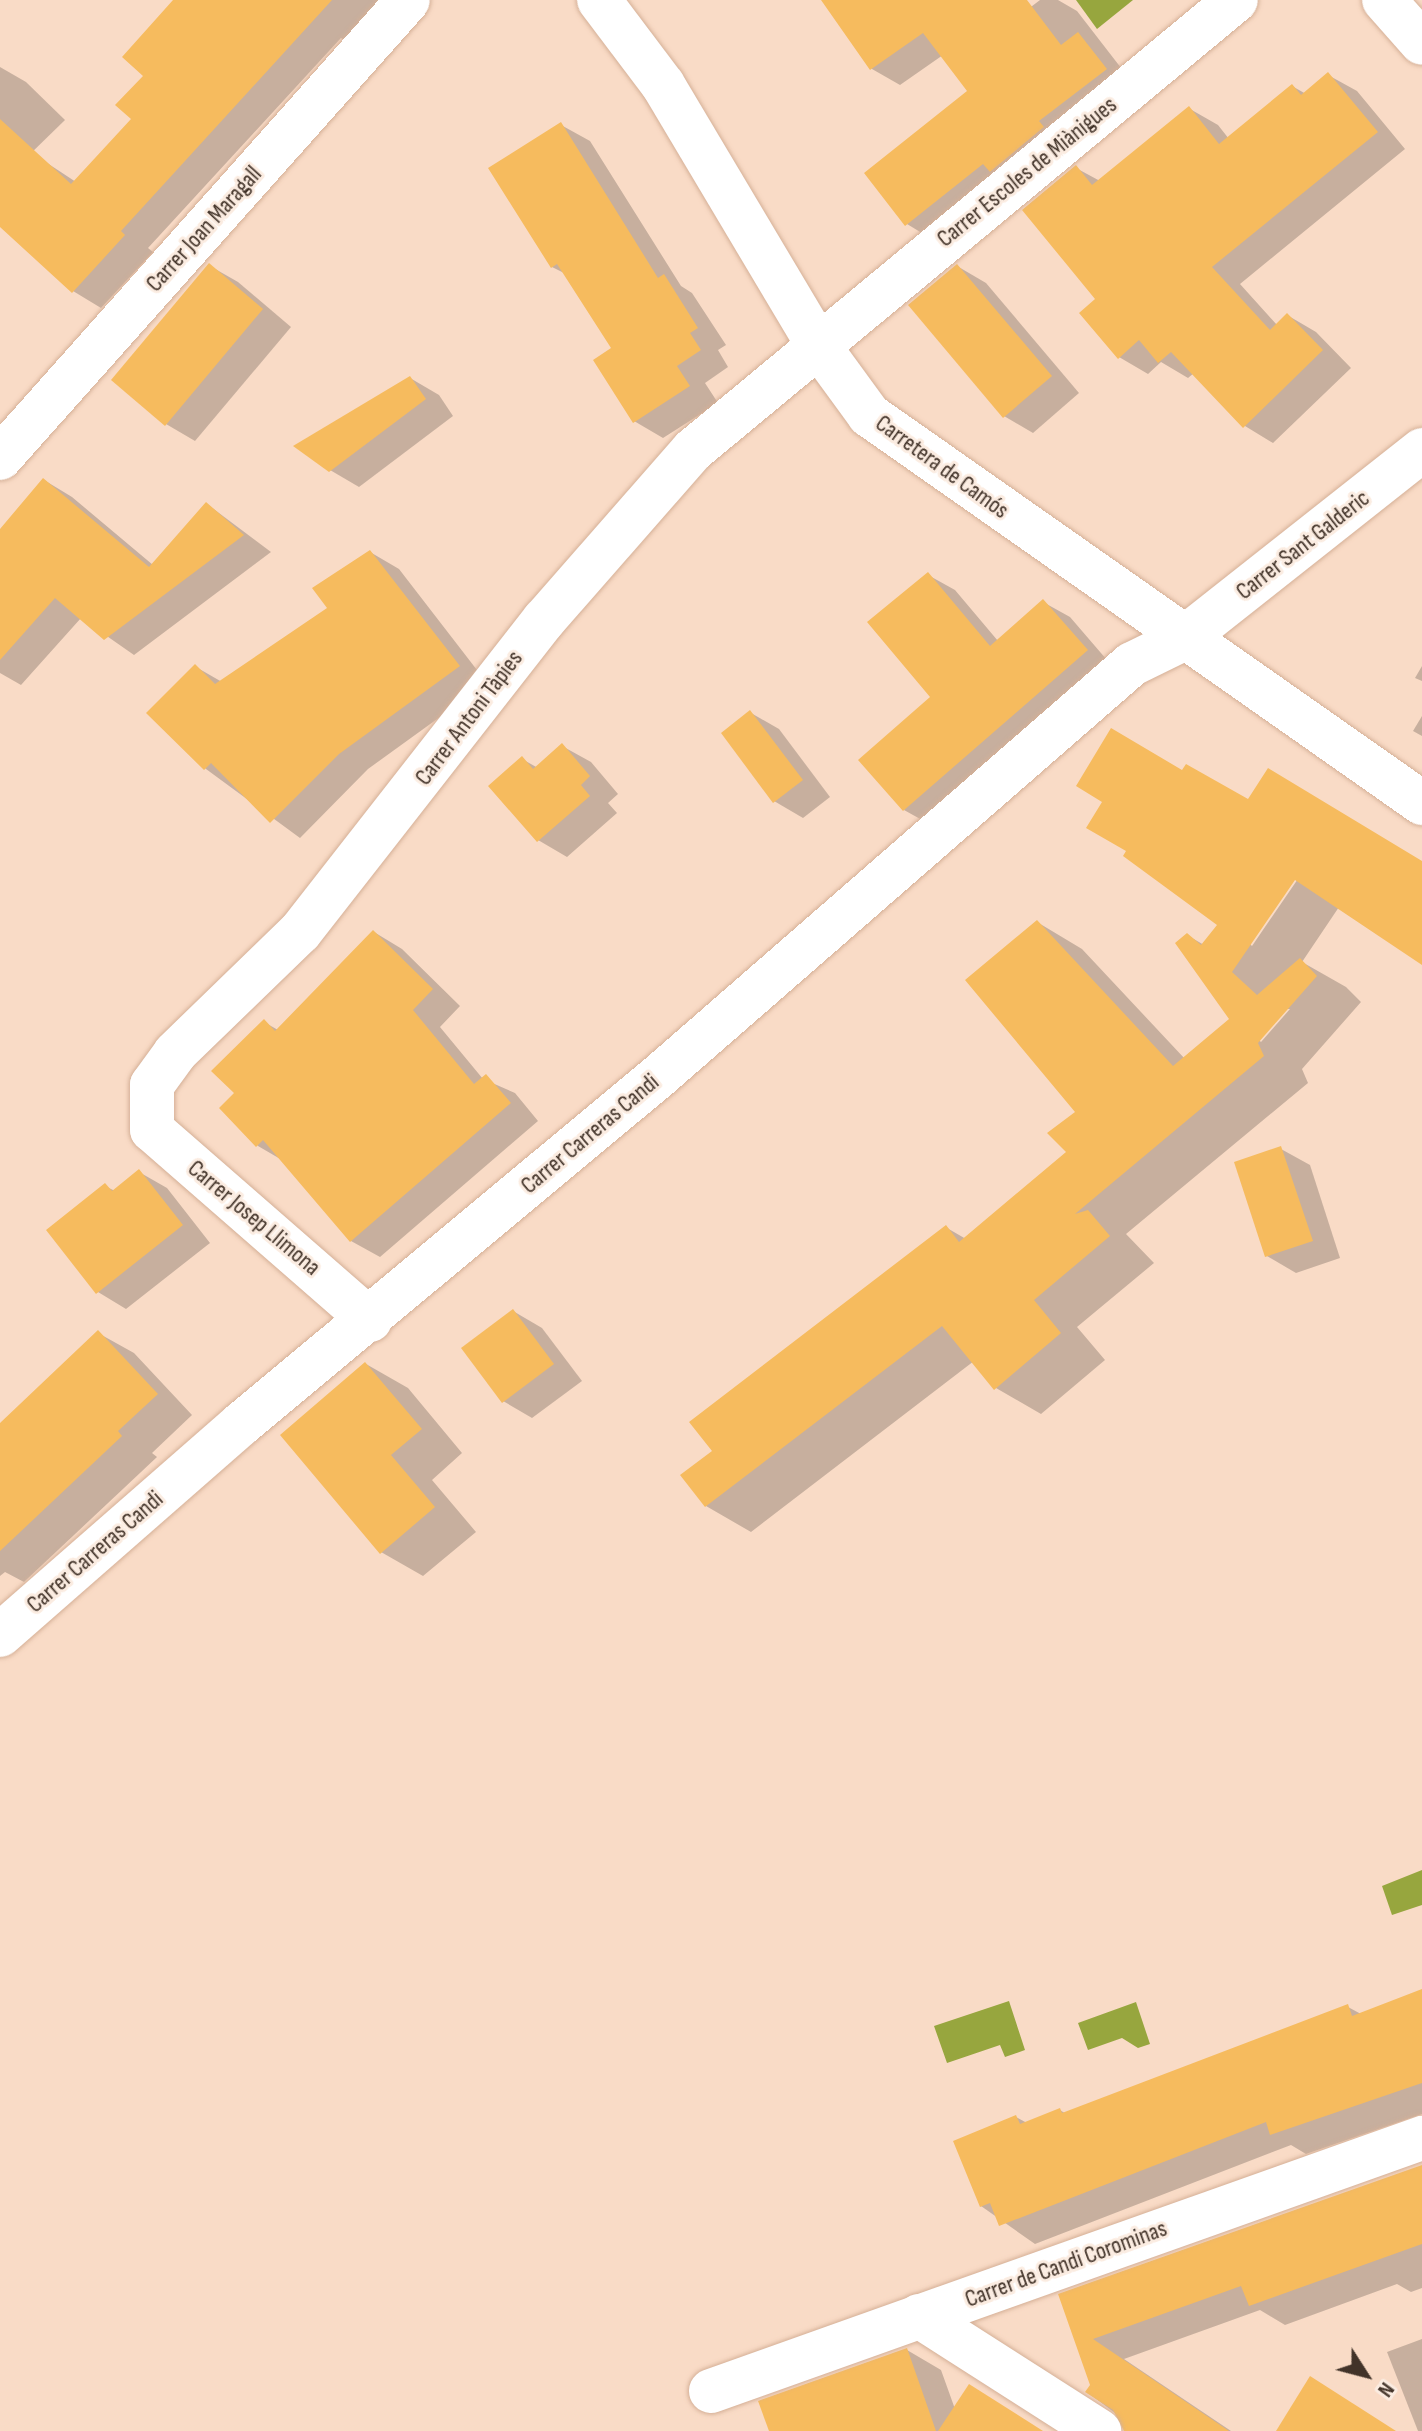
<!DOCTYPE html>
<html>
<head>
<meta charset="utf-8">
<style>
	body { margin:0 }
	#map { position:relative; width:1422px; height:2431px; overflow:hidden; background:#f9dbc6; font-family:"Sofia Sans Condensed",sans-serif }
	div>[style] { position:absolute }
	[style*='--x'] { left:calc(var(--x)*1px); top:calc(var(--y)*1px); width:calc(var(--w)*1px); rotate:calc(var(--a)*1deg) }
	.water>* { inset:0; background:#97a63e }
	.shadow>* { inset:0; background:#0003 }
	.building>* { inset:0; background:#f6bb5e }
	.roads { filter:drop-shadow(0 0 2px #d5b097) drop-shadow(0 0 2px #d5b097) }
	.minor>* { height:44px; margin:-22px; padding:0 22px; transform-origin:22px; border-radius:22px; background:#fff }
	span { translate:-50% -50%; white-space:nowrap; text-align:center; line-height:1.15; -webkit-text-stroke:6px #fbece1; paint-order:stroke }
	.street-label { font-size:24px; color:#423329 }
	.north { position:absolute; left:1326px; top:2335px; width:80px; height:80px; -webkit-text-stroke:6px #fbece1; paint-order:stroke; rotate:126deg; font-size:22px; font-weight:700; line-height:32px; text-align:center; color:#423329 }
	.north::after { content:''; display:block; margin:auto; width:28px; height:36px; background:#423329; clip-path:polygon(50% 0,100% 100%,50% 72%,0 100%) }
</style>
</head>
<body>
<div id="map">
	<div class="water">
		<div style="clip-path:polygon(1076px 0,1133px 0,1097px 29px)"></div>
		<div style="clip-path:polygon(1422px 1870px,1422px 1905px,1392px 1915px,1382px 1886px)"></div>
		<div style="clip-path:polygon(1009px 2001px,1025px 2050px,1005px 2057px,1000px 2045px,947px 2063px,934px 2026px)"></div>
		<div style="clip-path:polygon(1136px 2002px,1150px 2044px,1138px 2048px,1122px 2038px,1088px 2050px,1078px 2023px)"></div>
	</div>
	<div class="shadow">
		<div style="clip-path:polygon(176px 0,399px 0,358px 48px,341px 38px,148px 248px,153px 252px,101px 308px,73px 291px,0 224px,0 203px,41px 159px,76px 182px,134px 119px)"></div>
		<div style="clip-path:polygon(823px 0,995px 0,1023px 13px,1040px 0,1058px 0,1077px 11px,1135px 86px,935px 241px,907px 224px,970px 91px,943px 55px,900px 85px,872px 69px)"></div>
		<div style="clip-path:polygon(0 67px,26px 82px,65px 120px,25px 159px,0 145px)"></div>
		<div style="clip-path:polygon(1328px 75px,1357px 91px,1405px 149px,1240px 284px,1277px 325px,1287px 315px,1316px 332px,1351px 368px,1273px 443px,1245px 426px,1194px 373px,1188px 378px,1161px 362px,1148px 374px,1119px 357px,1098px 299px,1076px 168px,1100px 181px,1190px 109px,1218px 125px,1229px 139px,1292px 86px,1306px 94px)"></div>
		<div style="clip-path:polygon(561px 125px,590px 141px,681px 286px,692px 293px,726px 345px,718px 350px,728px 367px,705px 383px,718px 403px,663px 438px,634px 421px,614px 349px,566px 274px,552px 267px)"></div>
		<div style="clip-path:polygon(210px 266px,238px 282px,291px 327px,195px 441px,166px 424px)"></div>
		<div style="clip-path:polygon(957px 266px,986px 283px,1079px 393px,1033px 433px,1004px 416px)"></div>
		<div style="clip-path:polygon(410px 378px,439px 395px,453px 416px,359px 487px,330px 470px)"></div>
		<div style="clip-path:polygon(44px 480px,72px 497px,153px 565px,207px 504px,271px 552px,134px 655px,81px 618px,21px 685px,0 673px,0 532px)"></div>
		<div style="clip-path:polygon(370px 552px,399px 569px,487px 683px,368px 769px,300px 838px,206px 769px,149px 713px,196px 667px,222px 682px,329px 609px)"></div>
		<div style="clip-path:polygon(928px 575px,955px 590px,998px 641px,1043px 602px,1070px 617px,1113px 667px,931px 825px,904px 810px,933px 698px)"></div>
		<div style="clip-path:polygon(1422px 666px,1422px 681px,1415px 678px)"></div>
		<div style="clip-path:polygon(751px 713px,779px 729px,830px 797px,803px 818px,774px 801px)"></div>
		<div style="clip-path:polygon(1422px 716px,1422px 736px,1413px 731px)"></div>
		<div style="clip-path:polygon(562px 746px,591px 762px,618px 794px,608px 803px,617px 813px,567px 857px,538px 840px,522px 759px,538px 768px)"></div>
		<div style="clip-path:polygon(evenodd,1183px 772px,1249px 802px,1422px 862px,1422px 961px,1339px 907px,1302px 962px,1346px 987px,1361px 1002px,1302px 1069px,1308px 1083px,1126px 1234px,1154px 1263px,1077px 1327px,1105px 1360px,1041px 1414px,996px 1388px,974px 1361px,751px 1532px,706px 1506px,714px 1451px,947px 1228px,966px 1239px,1069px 1152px,1078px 1112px,1037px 922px,1082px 949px,1185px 1059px,1232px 1019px,1187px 935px,1204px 945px,1220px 924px,1183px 772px,1299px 870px,1302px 873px,1252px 946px,1249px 943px,1299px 870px,1183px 772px,1285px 1009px,1290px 1009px,1261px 1042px,1258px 1039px,1285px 1009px)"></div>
		<div style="clip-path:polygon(374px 932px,402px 949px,460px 1006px,440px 1027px,483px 1079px,515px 1093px,538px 1121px,380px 1257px,351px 1241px,282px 1160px,258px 1146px,222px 1108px,237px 1093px,264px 1022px,278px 1030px)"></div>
		<div style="clip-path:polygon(1281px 1149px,1310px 1165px,1340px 1258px,1296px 1273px,1267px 1256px)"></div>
		<div style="clip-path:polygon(139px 1172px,167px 1188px,210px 1243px,126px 1309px,98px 1292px,105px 1186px,115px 1191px)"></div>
		<div style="clip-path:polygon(513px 1311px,542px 1328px,582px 1381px,532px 1418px,503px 1401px)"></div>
		<div style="clip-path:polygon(98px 1333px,134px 1353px,192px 1415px,152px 1453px,157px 1457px,24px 1582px,5px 1572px,0 1576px,0 1426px)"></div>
		<div style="clip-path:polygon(366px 1364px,408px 1388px,462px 1453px,432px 1480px,476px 1532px,423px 1576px,381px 1552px)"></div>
		<div style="clip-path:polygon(1422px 1991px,1422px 2114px,1306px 2154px,1291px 2145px,1035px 2244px,981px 2206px,1016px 2117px,1027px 2123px,1060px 2110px,1066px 2114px,1348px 2007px,1361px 2014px)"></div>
		<div style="clip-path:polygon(1422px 2167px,1422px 2288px,1411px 2292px,1397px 2284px,1285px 2325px,1260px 2310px,1124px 2359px,1231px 2431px,1126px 2431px,1123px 2419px,1087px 2392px,1092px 2385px,1060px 2295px)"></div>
		<div style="clip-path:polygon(1422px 2339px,1422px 2431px,1418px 2431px,1387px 2352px)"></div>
		<div style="clip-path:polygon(907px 2350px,941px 2370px,955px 2409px,1042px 2431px,771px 2431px)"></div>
	</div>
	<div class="building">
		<div style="clip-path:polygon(173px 0,332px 0,121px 231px,125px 235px,72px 293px,0 227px,0 119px,71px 184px,131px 119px,115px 105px,143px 76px,122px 57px)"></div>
		<div style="clip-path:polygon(821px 0,1027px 0,1061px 45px,1078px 32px,1107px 69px,1039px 121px,1044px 127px,990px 172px,983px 164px,905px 226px,864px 173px,967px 91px,923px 33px,870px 70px)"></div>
		<div style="clip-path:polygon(1328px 72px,1378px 132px,1212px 267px,1270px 330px,1287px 313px,1323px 350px,1243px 428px,1171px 352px,1158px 363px,1139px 340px,1118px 359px,1079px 313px,1095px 299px,1022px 210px,1076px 165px,1092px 185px,1189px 106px,1219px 144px,1292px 84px,1301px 95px)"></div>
		<div style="clip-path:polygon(561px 122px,658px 278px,664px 274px,698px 328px,690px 333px,701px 350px,677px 366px,690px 386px,633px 423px,593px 360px,611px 348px,557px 264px,551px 268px,488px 168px)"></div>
		<div style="clip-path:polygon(209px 263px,263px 309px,165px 426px,111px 380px)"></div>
		<div style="clip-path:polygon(957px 264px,1052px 376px,1003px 418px,908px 305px)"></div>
		<div style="clip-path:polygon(410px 376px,426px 399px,329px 472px,293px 446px)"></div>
		<div style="clip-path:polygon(43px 478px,149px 567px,206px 502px,244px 535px,104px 640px,55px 598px,0 660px,0 529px)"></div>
		<div style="clip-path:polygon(370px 550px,460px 666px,339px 754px,270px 823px,211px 763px,204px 770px,146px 713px,195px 664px,215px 684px,327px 608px,312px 588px)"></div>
		<div style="clip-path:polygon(928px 572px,990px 646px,1043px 599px,1088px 650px,903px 811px,858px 760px,930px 697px,867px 622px)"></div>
		<div style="clip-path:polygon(750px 710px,803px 780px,773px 803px,721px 733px)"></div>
		<div style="clip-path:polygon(1111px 728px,1182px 770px,1186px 764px,1248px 799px,1268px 768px,1422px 861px,1422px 965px,1295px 880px,1232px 972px,1257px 995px,1300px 958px,1317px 976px,1258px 1043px,1264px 1056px,1075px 1214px,1088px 1210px,1110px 1236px,1034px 1300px,1061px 1333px,994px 1390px,942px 1326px,705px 1507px,680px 1475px,712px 1451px,689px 1422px,946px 1225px,959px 1242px,1066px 1152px,1047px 1133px,1075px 1112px,965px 980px,1037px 920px,1173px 1066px,1229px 1019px,1175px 943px,1187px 933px,1201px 945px,1217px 925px,1123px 856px,1126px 851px,1086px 828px,1102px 802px,1076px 786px)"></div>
		<div style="clip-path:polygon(562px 743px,590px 776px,581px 785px,590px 796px,537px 842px,488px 786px,522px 756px,533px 769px)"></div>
		<div style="clip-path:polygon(373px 930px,433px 989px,413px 1010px,474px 1084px,486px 1074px,511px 1103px,350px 1242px,263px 1140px,256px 1147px,219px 1108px,234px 1093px,211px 1071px,264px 1019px,275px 1031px)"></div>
		<div style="clip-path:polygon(1281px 1146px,1313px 1241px,1265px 1257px,1234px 1162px)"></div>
		<div style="clip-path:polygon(139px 1169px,183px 1225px,96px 1294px,46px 1230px,105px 1183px,112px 1191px)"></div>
		<div style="clip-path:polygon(513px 1309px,554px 1364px,502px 1403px,461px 1348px)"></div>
		<div style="clip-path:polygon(98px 1330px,158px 1394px,118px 1431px,122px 1436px,0 1551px,0 1423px)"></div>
		<div style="clip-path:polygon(365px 1362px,422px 1429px,391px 1455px,435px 1507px,380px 1554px,280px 1435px)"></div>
		<div style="clip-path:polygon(1422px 1989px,1422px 2083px,1270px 2135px,1266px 2122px,999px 2226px,990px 2203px,980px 2207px,953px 2141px,1016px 2115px,1020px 2124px,1060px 2108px,1062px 2113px,1348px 2004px,1352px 2016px)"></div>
		<div style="clip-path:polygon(1422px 2165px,1422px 2244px,1249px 2306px,1241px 2286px,1093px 2339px,1229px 2431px,1124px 2431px,1113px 2410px,1085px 2392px,1090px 2385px,1058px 2294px)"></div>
		<div style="clip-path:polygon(907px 2348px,936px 2431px,769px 2431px,758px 2401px)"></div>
		<div style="clip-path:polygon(1310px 2376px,1396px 2431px,1276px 2431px)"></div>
		<div style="clip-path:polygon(969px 2384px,1043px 2431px,938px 2431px)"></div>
	</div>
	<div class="roads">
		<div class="minor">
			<div style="--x:599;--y:0;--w:106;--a:53"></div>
			<div style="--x:663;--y:85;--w:303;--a:59.2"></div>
			<div style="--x:818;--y:345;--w:87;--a:53.9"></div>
			<div style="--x:869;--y:415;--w:676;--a:35.05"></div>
			<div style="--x:1384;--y:0;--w:57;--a:48.5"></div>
			<div style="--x:0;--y:458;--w:613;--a:-48.3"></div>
			<div style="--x:370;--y:1320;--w:289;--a:-138.9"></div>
			<div style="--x:152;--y:1130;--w:45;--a:-90"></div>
			<div style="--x:152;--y:1085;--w:39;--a:-54"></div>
			<div style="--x:175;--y:1053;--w:174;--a:-44.1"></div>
			<div style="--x:300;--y:932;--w:396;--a:-52"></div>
			<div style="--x:544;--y:620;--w:226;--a:-48.8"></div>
			<div style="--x:693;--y:450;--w:705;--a:-39.65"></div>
			<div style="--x:0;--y:1635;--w:320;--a:-41.2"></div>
			<div style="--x:241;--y:1424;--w:544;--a:-39.78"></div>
			<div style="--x:659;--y:1076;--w:627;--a:-41.06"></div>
			<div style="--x:1132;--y:664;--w:57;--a:-26.1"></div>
			<div style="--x:1183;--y:639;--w:305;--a:-38.3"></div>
			<div style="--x:919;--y:2316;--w:214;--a:32.6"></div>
			<div style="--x:711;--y:2391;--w:755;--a:-19.59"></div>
		</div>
	</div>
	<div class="street-label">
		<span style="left:1027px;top:172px;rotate:-39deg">Carrer Escoles de Miànigues</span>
		<span style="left:204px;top:229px;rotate:-48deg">Carrer Joan Maragall</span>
		<span style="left:942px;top:467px;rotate:36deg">Carretera de Camós</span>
		<span style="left:1303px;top:545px;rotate:-38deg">Carrer Sant Galderic</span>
		<span style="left:469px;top:718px;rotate:-53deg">Carrer Antoni Tàpies</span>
		<span style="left:590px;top:1134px;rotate:-40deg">Carrer Carreras Candi</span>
		<span style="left:254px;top:1218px;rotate:40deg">Carrer Josep Llimona</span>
		<span style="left:95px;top:1552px;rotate:-41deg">Carrer Carreras Candi</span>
		<span style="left:1066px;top:2264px;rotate:-20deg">Carrer de Candi Corominas</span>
	</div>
	<div class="north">N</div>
</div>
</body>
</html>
